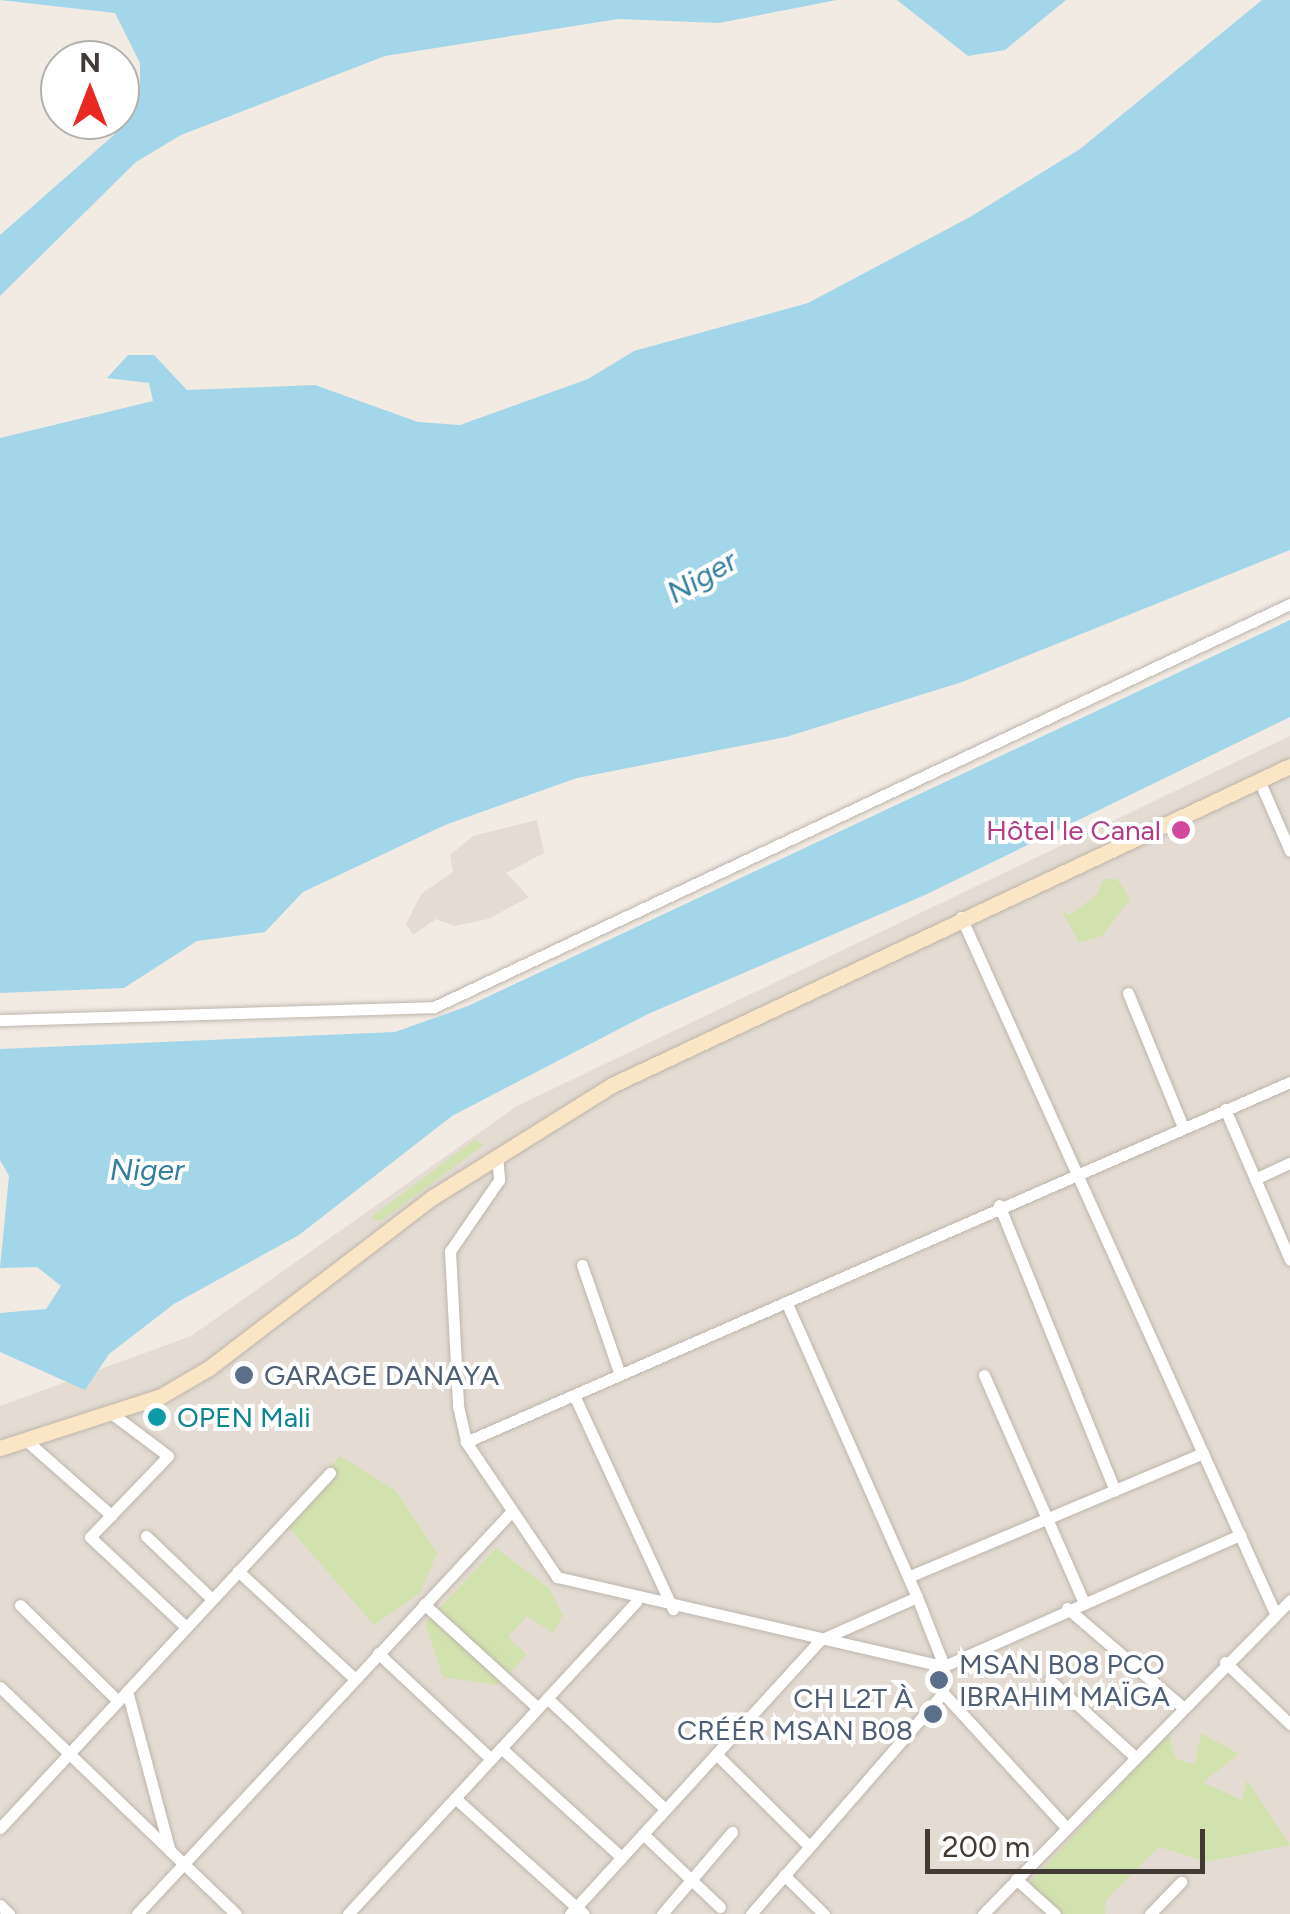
<!DOCTYPE html>
<html>
<head>
<meta charset="utf-8">
<style>
	body { margin:0 }
	#map { position:relative; width:1290px; height:1914px; overflow:hidden; background:#f1ebe4; font-family:Figtree,sans-serif }
	div>[style] { position:absolute }
	[style*='--x'] { left:calc(var(--x)*1px); top:calc(var(--y)*1px); width:calc(var(--w)*1px); rotate:calc(var(--a)*1deg) }
	.residential>* { inset:0; background:#e4dcd3 }
	.green>* { inset:0; background:#d2e2af }
	.water>* { inset:0; background:#a4d6ea }
	.roads { filter:drop-shadow(0 0 2px #beb5ab) drop-shadow(0 0 2px #beb5ab) }
	.minor>* { height:11px; margin:-5.5px; padding:0 5.5px; transform-origin:5.5px; border-radius:5.5px; background:#fff }
	.secondary>* { height:15px; margin:-7.5px; padding:0 7.5px; transform-origin:7.5px; border-radius:7.5px; background:#fae6c5 }
	.dots>* { width:28px; height:28px; translate:-50% -50%; box-sizing:border-box; border:5px solid #fff; border-radius:50% }
	span { translate:-50% -50%; white-space:nowrap; text-align:center; line-height:1.15; -webkit-text-stroke:8px #fff; paint-order:stroke }
	.hotel-label { font-size:28px; color:#b23c85 }
	.right { translate:-100% -50%; text-align:right }
	.service-label { font-size:28px; color:#4e5e75 }
	.left { translate:0 -50%; text-align:left }
	.culture-label { font-size:28px; color:#0d838f }
	.water-label { font-size:30px; color:#357e9e; font-style:italic }
	.north { position:absolute; left:40px; top:40px; width:100px; height:100px; box-sizing:border-box; background:#fff; border:2px solid #b3b1ae; border-radius:50%; rotate:0deg; font-size:28px; font-weight:700; line-height:40px; text-align:center; color:#423b35 }
	.north::after { content:''; display:block; margin:auto; width:35px; height:45px; background:#e92823; clip-path:polygon(50% 0,100% 100%,50% 72%,0 100%) }
	.scale { position:absolute; left:925px; top:1829px; width:280px; height:45px; box-sizing:border-box; border:5px solid #423b35; border-top:0; padding-left:12px; font-size:30px; line-height:35px; white-space:nowrap; color:#423b35; -webkit-text-stroke:8px #fff; paint-order:stroke }
</style>
</head>
<body>
<div id="map">
	<div class="residential">
		<div style="clip-path:polygon(1290px 736px,1290px 1914px,0 1914px,0 1406px,191px 1336px,517px 1106px)"></div>
		<div style="clip-path:polygon(537px 820px,544px 853px,506px 873px,529px 897px,488px 919px,455px 926px,436px 919px,413px 935px,406px 924px,421px 894px,453px 872px,450px 855px,473px 836px)"></div>
	</div>
	<div class="green">
		<div style="clip-path:polygon(1103px 879px,1117px 879px,1130px 899px,1102px 936px,1079px 943px,1061px 909px,1069px 915px,1097px 895px)"></div>
		<div style="clip-path:polygon(474px 1140px,485px 1144px,381px 1221px,370px 1218px)"></div>
		<div style="clip-path:polygon(340px 1456px,396px 1491px,437px 1553px,420px 1593px,374px 1625px,283px 1521px)"></div>
		<div style="clip-path:polygon(496px 1548px,549px 1588px,563px 1615px,553px 1633px,527px 1616px,508px 1637px,527px 1655px,497px 1685px,443px 1677px,425px 1623px)"></div>
		<div style="clip-path:polygon(1168px 1733px,1176px 1759px,1195px 1764px,1201px 1733px,1239px 1754px,1203px 1782px,1241px 1800px,1247px 1780px,1290px 1845px,1206px 1862px,1159px 1847px,1106px 1900px,1105px 1914px,1055px 1914px,1025px 1888px)"></div>
	</div>
	<div class="water">
		<div style="clip-path:polygon(0 0,837px 0,719px 23px,618px 19px,385px 56px,181px 135px,136px 162px,0 296px,0 235px,115px 134px,140px 91px,140px 63px,115px 13px)"></div>
		<div style="clip-path:polygon(897px 0,1066px 0,1005px 50px,968px 56px)"></div>
		<div style="clip-path:polygon(1262px 0,1290px 0,1290px 550px,962px 682px,786px 737px,577px 778px,445px 825px,303px 892px,265px 932px,197px 941px,124px 988px,0 993px,0 438px,153px 401px,149px 383px,107px 378px,128px 355px,154px 355px,187px 390px,315px 385px,418px 422px,460px 425px,588px 379px,634px 351px,808px 303px,970px 217px,1080px 149px)"></div>
		<div style="clip-path:polygon(1290px 620px,1290px 717px,925px 895px,648px 1014px,452px 1116px,299px 1235px,174px 1304px,109px 1354px,85px 1390px,0 1352px,0 1313px,46px 1309px,61px 1286px,37px 1267px,0 1268px,9px 1176px,0 1160px,0 1049px,395px 1032px,468px 1006px)"></div>
	</div>
	<div class="roads">
		<div class="minor">
			<div style="--x:1259;--y:780;--w:77;--a:66.4"></div>
			<div style="--x:961;--y:917;--w:764;--a:65.72"></div>
			<div style="--x:1128;--y:993;--w:145;--a:67.7"></div>
			<div style="--x:0;--y:1020;--w:434;--a:-1.7"></div>
			<div style="--x:434;--y:1007;--w:946;--a:-25.21"></div>
			<div style="--x:1225;--y:1109;--w:164;--a:66.7"></div>
			<div style="--x:497;--y:1155;--w:25;--a:85"></div>
			<div style="--x:499;--y:1180;--w:86;--a:124.6"></div>
			<div style="--x:450;--y:1251;--w:155;--a:87"></div>
			<div style="--x:458;--y:1406;--w:37;--a:77"></div>
			<div style="--x:466;--y:1442;--w:163;--a:56"></div>
			<div style="--x:557;--y:1577;--w:397;--a:13"></div>
			<div style="--x:944;--y:1666;--w:324;--a:-23.9"></div>
			<div style="--x:1255;--y:1179;--w:38;--a:-25"></div>
			<div style="--x:999;--y:1205;--w:308;--a:67.9"></div>
			<div style="--x:582;--y:1265;--w:116;--a:70.9"></div>
			<div style="--x:984;--y:1375;--w:247;--a:66.3"></div>
			<div style="--x:574;--y:1395;--w:236;--a:65.2"></div>
			<div style="--x:111;--y:1413;--w:71;--a:37"></div>
			<div style="--x:168;--y:1456;--w:112;--a:133.9"></div>
			<div style="--x:90;--y:1537;--w:132;--a:43.2"></div>
			<div style="--x:28;--y:1442;--w:111;--a:41.3"></div>
			<div style="--x:466;--y:1442;--w:899;--a:-23.6"></div>
			<div style="--x:146;--y:1536;--w:91;--a:43.7"></div>
			<div style="--x:238;--y:1571;--w:158;--a:42.7"></div>
			<div style="--x:908;--y:1577;--w:320;--a:-22.8"></div>
			<div style="--x:424;--y:1604;--w:154;--a:42.4"></div>
			<div style="--x:20;--y:1605;--w:137;--a:44.4"></div>
			<div style="--x:1067;--y:1608;--w:149;--a:40.6"></div>
			<div style="--x:378;--y:1653;--w:155;--a:43.2"></div>
			<div style="--x:1225;--y:1662;--w:90;--a:43.6"></div>
			<div style="--x:1050;--y:1680;--w:112;--a:42.1"></div>
			<div style="--x:0;--y:1687;--w:327;--a:43.9"></div>
			<div style="--x:127;--y:1691;--w:166;--a:75"></div>
			<div style="--x:943;--y:1693;--w:178;--a:47.5"></div>
			<div style="--x:547;--y:1698;--w:162;--a:43.2"></div>
			<div style="--x:501;--y:1748;--w:162;--a:42.2"></div>
			<div style="--x:716;--y:1754;--w:131;--a:44.7"></div>
			<div style="--x:455;--y:1798;--w:173;--a:42"></div>
			<div style="--x:0;--y:1828;--w:485;--a:-47.1"></div>
			<div style="--x:643;--y:1834;--w:106;--a:43.5"></div>
			<div style="--x:784;--y:1875;--w:56;--a:44.3"></div>
			<div style="--x:1016;--y:1879;--w:52;--a:41.9"></div>
			<div style="--x:0;--y:1905;--w:13;--a:45"></div>
			<div style="--x:137;--y:1914;--w:550;--a:-47.06"></div>
			<div style="--x:348;--y:1914;--w:425;--a:-47.3"></div>
			<div style="--x:570;--y:1914;--w:371;--a:-47.6"></div>
			<div style="--x:820;--y:1640;--w:106;--a:-23.9"></div>
			<div style="--x:662;--y:1914;--w:108;--a:-49.5"></div>
			<div style="--x:751;--y:1914;--w:293;--a:-49"></div>
			<div style="--x:943;--y:1693;--w:27;--a:-88"></div>
			<div style="--x:944;--y:1666;--w:74;--a:-111.4"></div>
			<div style="--x:917;--y:1597;--w:323;--a:-113.9"></div>
			<div style="--x:983;--y:1914;--w:439;--a:-45.6"></div>
			<div style="--x:1150;--y:1914;--w:45;--a:-45.9"></div>
		</div>
		<div class="secondary">
			<div style="--x:0;--y:1448;--w:169;--a:-17.9"></div>
			<div style="--x:161;--y:1396;--w:56;--a:-30.3"></div>
			<div style="--x:209;--y:1368;--w:282;--a:-37.4"></div>
			<div style="--x:433;--y:1197;--w:211;--a:-32"></div>
			<div style="--x:612;--y:1085;--w:749;--a:-25.2"></div>
		</div>
	</div>
	<div class="dots">
		<div style="left:1181px;top:830px;background:#d1479c"></div>
		<div style="left:244px;top:1375px;background:#5c6f8a"></div>
		<div style="left:157px;top:1417px;background:#0f9aa8"></div>
		<div style="left:939px;top:1680px;background:#5c6f8a"></div>
		<div style="left:933px;top:1714px;background:#5c6f8a"></div>
	</div>
	<div class="hotel-label">
		<span class="right" style="left:1161px;top:830px">Hôtel le Canal</span>
	</div>
	<div class="service-label">
		<span class="left" style="left:264px;top:1375px">GARAGE DANAYA</span>
		<span class="left" style="left:959px;top:1680px">MSAN B08 PCO<br>IBRAHIM MAÏGA</span>
		<span class="right" style="left:913px;top:1714px">CH L2T À<br>CRÉÉR MSAN B08</span>
	</div>
	<div class="culture-label">
		<span class="left" style="left:177px;top:1417px">OPEN Mali</span>
	</div>
	<div class="water-label">
		<span style="left:702px;top:577px;rotate:-30deg">Niger</span>
		<span style="left:147px;top:1170px">Niger</span>
	</div>
	<div class="north">N</div>
	<div class="scale">200 m</div>
</div>
</body>
</html>
